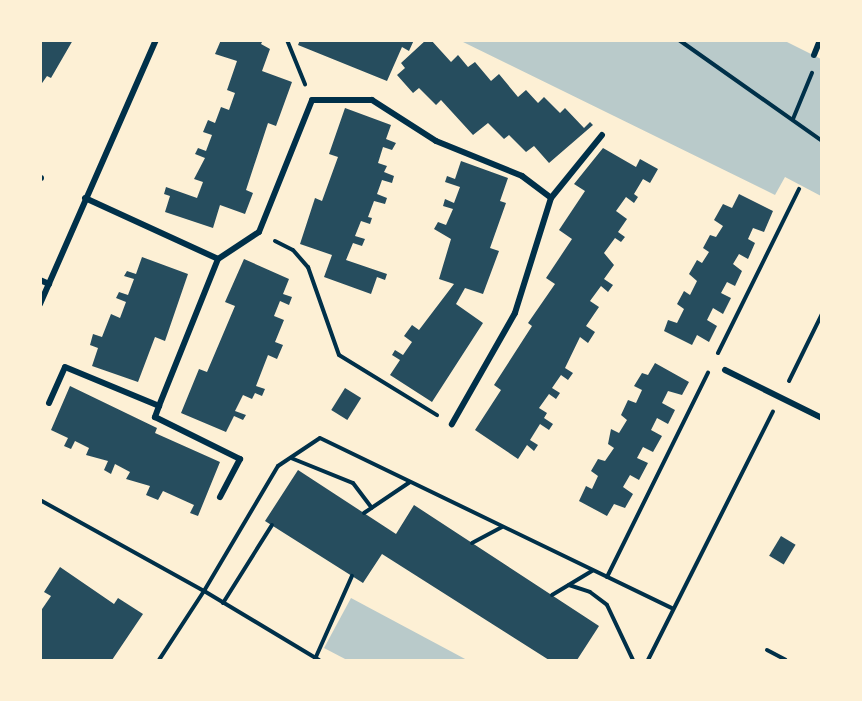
<!DOCTYPE html>
<style>
body{margin:0}
#map{position:relative;width:862px;height:701px;overflow:hidden;background:#fdf0d5;font-family:"Noto Serif",serif}
div>[style]{position:absolute}
.green>*{inset:0;background:#b9caca}
.building>*{inset:0;background:#264d5e;transform-origin:0 0}
.path>*{height:4px;margin:-2px;padding:0 2px;transform-origin:2px;border-radius:2px;background:#003049}
.minor>*{height:6px;margin:-3px;padding:0 3px;transform-origin:3px;border-radius:3px;background:#003049}
span{translate:-50% -50%;white-space:nowrap;text-align:center;line-height:1.15;-webkit-text-stroke:6px #fdf0d5;paint-order:stroke}
.frame{position:absolute;inset:0;border:42px solid #fdf0d5;pointer-events:none}
</style>
<div id="map">
<div class="green">
<i style="clip-path:polygon(461px 41px,785px 41px,821px 59px,821px 196px,785px 177px,775px 195px)"></i>
<i style="clip-path:polygon(351px 598px,467px 660px,347px 660px,324px 648px)"></i>
</div>
<div class="building">
<i style="clip-path:polygon(40px 40px,73px 40px,51px 78px,47px 76px,40px 86px)"></i>
<i style="clip-path:polygon(221px 40px,263px 40px,261px 44px,270px 49px,262px 71px,292px 82px,276px 126px,268px 123px,246px 190px,253px 193px,245px 214px,220px 205px,213px 228px,165px 212px,170px 196px,164px 194px,166px 187px,197px 198px,203px 182px,194px 179px,205px 158px,195px 154px,198px 148px,206px 151px,212px 135px,203px 132px,208px 120px,215px 123px,221px 107px,229px 110px,235px 93px,227px 90px,237px 61px,215px 54px)"></i>
<i style="clip-path:polygon(300px 40px,414px 40px,409px 51px,402px 47px,387px 81px,298px 45px)"></i>
<i style="clip-path:polygon(426px 40px,431px 40px,451px 62px,458px 55px,468px 67px,475px 62px,491px 81px,499px 74px,518px 97px,526px 90px,538px 103px,544px 97px,560px 113px,565px 108px,584px 128px,590px 122px,593px 125px,549px 163px,534px 146px,526px 152px,509px 135px,504px 139px,488px 123px,473px 135px,441px 100px,436px 105px,419px 88px,413px 93px,397px 75px,405px 68px,401px 63px)"></i>
<i style="clip-path:polygon(345px 108px,391px 125px,386px 139px,396px 143px,392px 150px,383px 147px,378px 163px,387px 166px,384px 172px,394px 176px,392px 183px,382px 180px,377px 194px,387px 198px,385px 204px,374px 201px,368px 217px,372px 218px,370px 224px,361px 221px,355px 236px,365px 239px,362px 246px,353px 243px,346px 260px,387px 274px,385px 280px,377px 277px,371px 294px,324px 277px,332px 255px,300px 244px,315px 198px,322px 201px,338px 157px,329px 154px)"></i>
<i style="clip-path:polygon(603px 148px,636px 167px,640px 159px,658px 169px,650px 183px,643px 179px,634px 194px,638px 197px,634px 203px,626px 197px,616px 211px,627px 219px,618px 232px,625px 237px,621px 242px,615px 238px,604px 253px,614px 265px,604px 279px,613px 285px,608px 292px,601px 286px,590px 301px,599px 307px,586px 326px,595px 332px,588px 343px,580px 337px,565px 368px,573px 373px,568px 380px,561px 375px,552px 388px,560px 393px,556px 399px,549px 394px,539px 408px,547px 413px,544px 418px,553px 424px,549px 430px,540px 424px,530px 440px,538px 445px,534px 451px,527px 445px,518px 459px,475px 430px,501px 390px,494px 385px,532px 326px,528px 323px,555px 284px,546px 278px,572px 239px,559px 230px,585px 191px,574px 184px)"></i>
<i style="clip-path:polygon(461px 161px,508px 178px,500px 201px,506px 203px,490px 248px,499px 251px,483px 294px,465px 288px,456px 304px,483px 323px,432px 402px,390px 375px,400px 360px,392px 355px,395px 350px,403px 355px,412px 342px,404px 336px,412px 325px,419px 330px,454px 284px,439px 279px,451px 239px,434px 229px,438px 222px,446px 225px,453px 209px,443px 206px,445px 199px,454px 203px,460px 187px,445px 182px,447px 176px,455px 179px)"></i>
<i style="clip-path:polygon(739px 194px,773px 211px,764px 232px,753px 228px,748px 239px,755px 243px,748px 259px,739px 254px,733px 264px,742px 271px,735px 286px,727px 282px,721px 293px,731px 298px,723px 314px,713px 308px,707px 320px,717px 326px,709px 342px,697px 335px,692px 345px,664px 331px,668px 320px,677px 323px,684px 309px,677px 304px,684px 291px,690px 295px,697px 281px,689px 274px,697px 260px,702px 263px,709px 252px,703px 248px,710px 235px,716px 237px,723px 226px,714px 220px,723px 204px,732px 208px)"></i>
<i style="clip-path:polygon(142px 257px,188px 274px,165px 341px,155px 337px,138px 382px,92px 366px,98px 348px,90px 345px,93px 334px,102px 337px,111px 314px,120px 318px,126px 302px,116px 298px,119px 292px,128px 295px,134px 279px,124px 276px,127px 271px,136px 274px)"></i>
<i style="clip-path:polygon(244px 259px,289px 279px,283px 294px,292px 297px,289px 305px,280px 301px,274px 316px,284px 320px,275px 342px,283px 345px,277px 359px,268px 355px,256px 386px,265px 389px,262px 396px,255px 393px,252px 399px,243px 395px,235px 411px,246px 415px,243px 420px,234px 416px,226px 432px,181px 413px,199px 369px,207px 372px,235px 306px,225px 302px)"></i>
<i style="clip-path:polygon(655px 363px,689px 382px,682px 395px,668px 391px,662px 403px,675px 410px,668px 424px,657px 418px,651px 430px,662px 436px,653px 452px,643px 447px,637px 458px,648px 463px,639px 480px,630px 475px,623px 487px,633px 494px,625px 508px,614px 504px,607px 516px,579px 501px,586px 486px,592px 489px,598px 476px,591px 471px,598px 459px,605px 461px,614px 448px,608px 444px,611px 429px,619px 433px,627px 420px,621px 415px,628px 400px,636px 403px,642px 390px,634px 386px,642px 373px,648px 375px)"></i>
<i style="clip-path:polygon(70px 386px,157px 428px,155px 433px,220px 462px,198px 516px,190px 513px,194px 505px,163px 491px,158px 500px,146px 495px,150px 486px,126px 479px,130px 472px,115px 464px,111px 474px,104px 470px,108px 461px,86px 455px,89px 448px,75px 441px,71px 449px,64px 446px,68px 438px,51px 430px)"></i>
<i style="left:345px;top:388px;width:19px;height:26px;rotate:32deg"></i>
<i style="clip-path:polygon(298px 470px,396px 534px,414px 505px,599px 626px,577px 660px,549px 660px,382px 554px,363px 583px,265px 521px)"></i>
<i style="left:781px;top:536px;width:17px;height:23px;rotate:31deg"></i>
<i style="clip-path:polygon(60px 567px,114px 604px,118px 598px,143px 614px,112px 660px,40px 660px,40px 612px,51px 596px,44px 592px)"></i>
</div>
<div class="path">
<i style="left:287px;top:40px;width:48px;rotate:67.8deg"></i>
<i style="left:679px;top:40px;width:175px;rotate:35.2deg"></i>
<i style="left:793px;top:119px;width:50px;rotate:-67.6deg"></i>
<i style="left:275px;top:241px;width:20px;rotate:27deg"></i>
<i style="left:293px;top:250px;width:23px;rotate:49deg"></i>
<i style="left:308px;top:267px;width:93px;rotate:70.6deg"></i>
<i style="left:339px;top:355px;width:115px;rotate:31.5deg"></i>
<i style="left:718px;top:353px;width:183px;rotate:-63.7deg"></i>
<i style="left:789px;top:381px;width:75px;rotate:-63.8deg"></i>
<i style="left:291px;top:458px;width:67px;rotate:22deg"></i>
<i style="left:353px;top:483px;width:31px;rotate:53deg"></i>
<i style="left:40px;top:500px;width:188px;rotate:29deg"></i>
<i style="left:204px;top:591px;width:82px;rotate:123.1deg"></i>
<i style="left:364px;top:513px;width:55px;rotate:-34deg"></i>
<i style="left:472px;top:543px;width:34px;rotate:-28deg"></i>
<i style="left:607px;top:577px;width:228px;rotate:-63.7deg"></i>
<i style="left:569px;top:585px;width:22px;rotate:18deg"></i>
<i style="left:590px;top:592px;width:21px;rotate:37deg"></i>
<i style="left:607px;top:605px;width:61px;rotate:64.7deg"></i>
<i style="left:552px;top:595px;width:47px;rotate:-31deg"></i>
<i style="left:223px;top:603px;width:92px;rotate:-57.9deg"></i>
<i style="left:767px;top:650px;width:21px;rotate:28deg"></i>
<i style="left:315px;top:659px;width:91px;rotate:-66deg"></i>
<i style="left:319px;top:660px;width:134px;rotate:-149deg"></i>
<i style="left:204px;top:591px;width:145px;rotate:-59.4deg"></i>
<i style="left:278px;top:466px;width:50px;rotate:-33.7deg"></i>
<i style="left:320px;top:438px;width:392px;rotate:25.8deg"></i>
<i style="left:648px;top:660px;width:278px;rotate:-63.3deg"></i>
</div>
<div class="minor">
<i style="left:814px;top:55px;width:16px;rotate:-68deg"></i>
<i style="left:40px;top:178px;width:1px"></i>
<i style="left:85px;top:198px;width:146px;rotate:24.6deg"></i>
<i style="left:218px;top:259px;width:158px;rotate:111.9deg"></i>
<i style="left:551px;top:198px;width:81px;rotate:-51deg"></i>
<i style="left:218px;top:259px;width:49px;rotate:-33.4deg"></i>
<i style="left:259px;top:232px;width:142px;rotate:-68.1deg"></i>
<i style="left:312px;top:100px;width:60px"></i>
<i style="left:372px;top:100px;width:76px;rotate:32.6deg"></i>
<i style="left:436px;top:141px;width:93px;rotate:22.1deg"></i>
<i style="left:522px;top:176px;width:36px;rotate:37deg"></i>
<i style="left:551px;top:198px;width:121px;rotate:107.4deg"></i>
<i style="left:515px;top:313px;width:128px;rotate:119.6deg"></i>
<i style="left:40px;top:280px;width:10px;rotate:24deg"></i>
<i style="left:40px;top:304px;width:288px;rotate:-66.3deg"></i>
<i style="left:725px;top:370px;width:108px;rotate:26.3deg"></i>
<i style="left:49px;top:403px;width:39px;rotate:-66deg"></i>
<i style="left:65px;top:367px;width:102px;rotate:22.5deg"></i>
<i style="left:159px;top:406px;width:12px;rotate:110deg"></i>
<i style="left:155px;top:417px;width:95px;rotate:26.3deg"></i>
<i style="left:240px;top:459px;width:43px;rotate:117.8deg"></i>
</div>
<div class="frame"></div>
</div>
